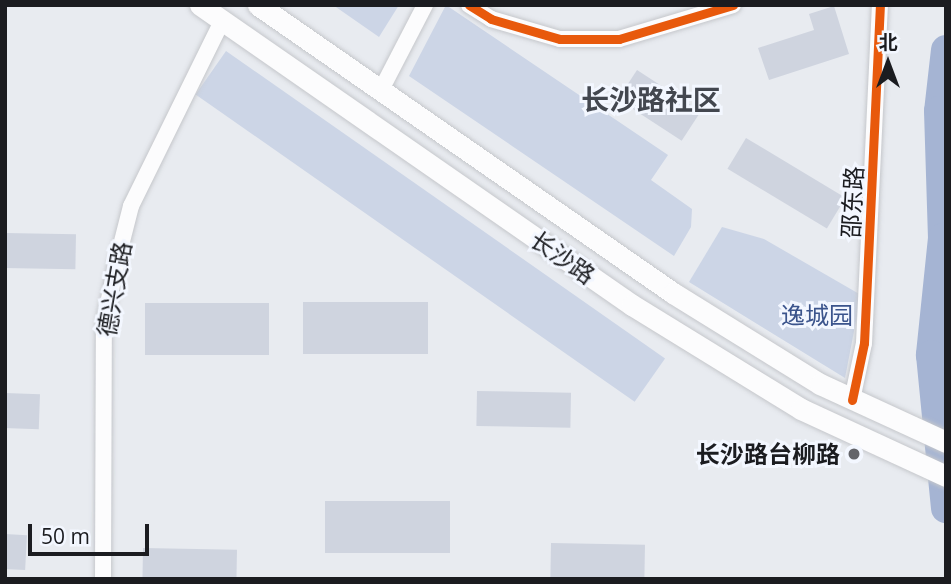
<!DOCTYPE html>
<meta charset="utf-8">
<style>
body{margin:0}
#map{position:relative;width:951px;height:584px;overflow:hidden;background:#e8ebf0;font-family:"Open Sans","Noto Sans SC",sans-serif}
div>[style]{position:absolute}
.green>*{inset:0;background:#ccd5e6;transform-origin:0 0}
.river>*{height:30px;margin:-15px;padding:0 15px;transform-origin:15px;border-radius:15px;background:#a5b4d3}
.building>*{inset:0;background:#cfd4df;transform-origin:0 0}
.roads{filter:drop-shadow(0 0 2px #c5c7cb) drop-shadow(0 0 2px #c5c7cb)}
.minor>*{height:16px;margin:-8px;padding:0 8px;transform-origin:8px;border-radius:8px;background:#fcfcfd}
.major>*{height:21px;margin:-10.5px;padding:0 10.5px;transform-origin:10.5px;border-radius:10.5px;background:#fcfcfd}
.cycleway>*{height:9px;margin:-4.5px;padding:0 4.5px;transform-origin:4.5px;border-radius:4.5px;background:#e8590c}
.dots>*{width:19px;height:19px;translate:-50% -50%;box-sizing:border-box;border:4px solid #f3f7ff;border-radius:50%}
span{translate:-50% -50%;white-space:nowrap;text-align:center;line-height:1.15;-webkit-text-stroke:6px #f3f7ff;paint-order:stroke}
.street-label{font-size:24px;color:#1b1c20}
.park-label{font-size:24px;color:#3b548c}
.poi-label{font-size:24px;color:#1b1c20;font-weight:700}
.right{translate:-100% -50%;text-align:right}
.quarter-label{font-size:28px;color:#43474f;font-weight:700}
.frame{position:absolute;inset:0;border:7px solid #1b1c20;pointer-events:none}
.north{position:absolute;left:853px;top:28px;width:70px;height:70px;-webkit-text-stroke:5px #f3f7ff;paint-order:stroke;rotate:0deg;font-size:19px;font-weight:700;line-height:28px;text-align:center;color:#1b1c20}
.north::after{content:'';display:block;margin:auto;width:24px;height:32px;background:#1b1c20;clip-path:polygon(50% 0,100% 100%,50% 72%,0 100%)}
.scale{position:absolute;left:28px;top:524px;width:121px;height:32px;box-sizing:border-box;border:4px solid #1b1c20;border-top:0;padding-left:9px;font-size:21px;line-height:24px;white-space:nowrap;color:#1b1c20;-webkit-text-stroke:5px #f3f7ff;paint-order:stroke}
</style>
<div id="map">
<div class="green">
<i style="clip-path:polygon(333px 5px,399px 5px,379px 37px)"></i>
<i style="clip-path:polygon(446px 5px,668px 155px,651px 180px,692px 209px,691px 227px,674px 256px,409px 76px)"></i>
<i style="left:226px;top:51px;width:536px;height:53px;rotate:35deg"></i>
<i style="clip-path:polygon(722px 227px,764px 239px,861px 295px,845px 378px,689px 282px)"></i>
</div>
<div class="river">
<i style="left:946px;top:50px;width:61px;rotate:96.5deg"></i>
<i style="left:939px;top:111px;width:127px;rotate:88.2deg"></i>
<i style="left:943px;top:238px;width:118px;rotate:95.9deg"></i>
<i style="left:931px;top:355px;width:154px;rotate:84.4deg"></i>
</div>
<div class="building">
<i style="clip-path:polygon(834px 6px,849px 54px,769px 80px,758px 48px,814px 30px,809px 14px)"></i>
<i style="left:637px;top:70px;width:76px;height:35px;rotate:33deg"></i>
<i style="left:746px;top:138px;width:116px;height:36px;rotate:31deg"></i>
<i style="left:5px;top:233px;width:71px;height:35px;rotate:1deg"></i>
<i style="left:303px;top:302px;width:125px;height:52px"></i>
<i style="left:145px;top:303px;width:124px;height:52px"></i>
<i style="left:477px;top:391px;width:94px;height:35px;rotate:1deg"></i>
<i style="left:5px;top:393px;width:35px;height:35px;rotate:2deg"></i>
<i style="left:325px;top:501px;width:125px;height:52px"></i>
<i style="left:5px;top:534px;width:22px;height:35px;rotate:3deg"></i>
<i style="left:551px;top:543px;width:94px;height:35px;rotate:1deg"></i>
<i style="left:143px;top:548px;width:94px;height:31px;rotate:1deg"></i>
</div>
<div class="roads">
<div class="minor">
<i style="left:469px;top:5px;width:26px;rotate:32deg"></i>
<i style="left:491px;top:19px;width:72px;rotate:16.2deg"></i>
<i style="left:560px;top:39px;width:59px"></i>
<i style="left:619px;top:39px;width:119px;rotate:-16.6deg"></i>
<i style="left:381px;top:90px;width:96px;rotate:-62.6deg"></i>
<i style="left:852px;top:400px;width:58px;rotate:-78.1deg"></i>
<i style="left:864px;top:343px;width:338px;rotate:-87.3deg"></i>
<i style="left:103px;top:579px;width:256px;rotate:-89.8deg"></i>
<i style="left:104px;top:323px;width:63px;rotate:-78.2deg"></i>
<i style="left:117px;top:261px;width:57px;rotate:-75.7deg"></i>
<i style="left:131px;top:206px;width:206px;rotate:-63.8deg"></i>
</div>
<div class="major">
<i style="left:200px;top:5px;width:526px;rotate:34.78deg"></i>
<i style="left:632px;top:305px;width:198px;rotate:31.6deg"></i>
<i style="left:801px;top:409px;width:160px;rotate:24.8deg"></i>
<i style="left:258px;top:5px;width:505px;rotate:34.76deg"></i>
<i style="left:673px;top:293px;width:173px;rotate:31.8deg"></i>
<i style="left:820px;top:384px;width:139px;rotate:24.7deg"></i>
</div>
</div>
<div class="cycleway">
<i style="left:469px;top:5px;width:26px;rotate:32deg"></i>
<i style="left:491px;top:19px;width:72px;rotate:16.2deg"></i>
<i style="left:560px;top:39px;width:59px"></i>
<i style="left:619px;top:39px;width:119px;rotate:-16.6deg"></i>
<i style="left:852px;top:400px;width:58px;rotate:-78.1deg"></i>
<i style="left:864px;top:343px;width:338px;rotate:-87.3deg"></i>
</div>
<div class="dots">
<i style="left:854px;top:454px;background:#636469"></i>
</div>
<div class="street-label">
<span style="left:852px;top:202px;rotate:-87deg">邵东路</span>
<span style="left:563px;top:257px;rotate:35deg">长沙路</span>
<span style="left:114px;top:289px;rotate:-80deg">德兴支路</span>
</div>
<div class="park-label">
<span style="left:817px;top:315px">逸城园</span>
</div>
<div class="poi-label">
<span class="right" style="left:840px;top:454px">长沙路台柳路</span>
</div>
<div class="quarter-label">
<span style="left:651px;top:99px">长沙路社区</span>
</div>
<div class="frame"></div>
<div class="north">北</div>
<div class="scale">50 m</div>
</div>
